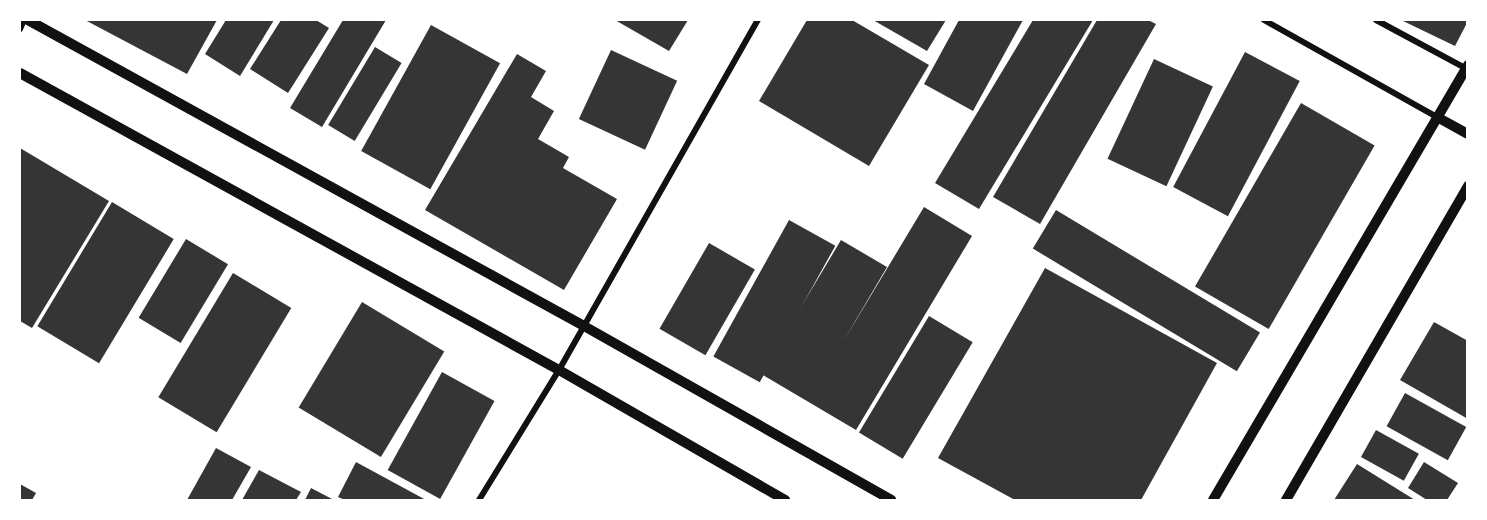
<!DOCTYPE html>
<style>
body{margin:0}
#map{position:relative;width:1487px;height:520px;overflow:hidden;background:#fff;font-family:"Work Sans",sans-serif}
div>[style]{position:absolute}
.building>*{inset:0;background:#353535;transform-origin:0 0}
.minor>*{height:6px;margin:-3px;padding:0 3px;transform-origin:3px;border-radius:3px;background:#111}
.tertiary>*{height:10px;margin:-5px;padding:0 5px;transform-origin:5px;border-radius:5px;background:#111}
span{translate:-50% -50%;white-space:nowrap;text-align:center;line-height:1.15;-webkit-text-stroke:4.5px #fff;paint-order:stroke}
.frame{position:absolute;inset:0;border:21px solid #fff;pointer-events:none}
</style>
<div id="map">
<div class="building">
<i style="clip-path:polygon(85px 20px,217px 20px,187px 74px)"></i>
<i style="clip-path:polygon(226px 20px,274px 20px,240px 76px,205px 54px)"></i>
<i style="clip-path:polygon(281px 20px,316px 20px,329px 28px,288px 93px,250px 69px)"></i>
<i style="clip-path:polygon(343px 20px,386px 20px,322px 127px,290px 108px)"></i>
<i style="clip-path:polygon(615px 20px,688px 20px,669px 51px)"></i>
<i style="clip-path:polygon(807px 20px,852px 20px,929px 65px,869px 166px,759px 101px)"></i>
<i style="clip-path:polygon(873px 20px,946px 20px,927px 51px)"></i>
<i style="clip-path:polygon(959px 20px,1023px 20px,973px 111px,924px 84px)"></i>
<i style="clip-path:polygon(1033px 20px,1093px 20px,979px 209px,935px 183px)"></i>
<i style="clip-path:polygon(1097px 20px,1148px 20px,1156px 24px,1040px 224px,993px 197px)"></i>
<i style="clip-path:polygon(1401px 20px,1468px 20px,1468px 21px,1455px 46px)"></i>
<i style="left:431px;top:25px;width:79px;height:144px;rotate:29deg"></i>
<i style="left:375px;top:47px;width:31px;height:91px;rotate:31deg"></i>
<i style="left:611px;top:50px;width:73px;height:76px;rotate:25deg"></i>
<i style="left:1245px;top:52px;width:62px;height:153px;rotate:28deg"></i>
<i style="clip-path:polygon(517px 54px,546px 71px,531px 97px,554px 111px,538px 139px,569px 157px,563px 168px,617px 199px,564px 290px,425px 210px)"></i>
<i style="left:1154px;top:59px;width:65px;height:110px;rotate:25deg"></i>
<i style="left:1301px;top:103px;width:85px;height:212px;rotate:30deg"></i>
<i style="clip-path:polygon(20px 148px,109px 201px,32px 328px,20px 321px)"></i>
<i style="left:112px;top:202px;width:72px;height:145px;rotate:31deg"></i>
<i style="clip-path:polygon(924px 207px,972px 236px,856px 430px,761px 374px,841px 240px,887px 267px,843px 342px)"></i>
<i style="left:1056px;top:210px;width:238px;height:45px;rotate:31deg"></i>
<i style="left:789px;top:220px;width:53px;height:156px;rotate:29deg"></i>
<i style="left:186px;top:239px;width:49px;height:92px;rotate:31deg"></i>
<i style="left:709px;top:243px;width:53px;height:99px;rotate:30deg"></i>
<i style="clip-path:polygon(1045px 268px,1217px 363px,1141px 500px,1015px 500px,938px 458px)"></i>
<i style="left:233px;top:273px;width:68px;height:145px;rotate:31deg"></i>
<i style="left:362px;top:302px;width:96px;height:123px;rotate:31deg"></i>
<i style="left:929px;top:316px;width:51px;height:136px;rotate:31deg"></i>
<i style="clip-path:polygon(1434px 322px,1468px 341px,1468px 419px,1400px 380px)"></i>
<i style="left:442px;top:372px;width:60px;height:112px;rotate:29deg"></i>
<i style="left:1405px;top:393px;width:70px;height:38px;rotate:29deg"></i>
<i style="left:1376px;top:430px;width:49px;height:31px;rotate:29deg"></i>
<i style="clip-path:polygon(216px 448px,251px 467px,232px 500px,187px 500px)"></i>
<i style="clip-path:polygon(356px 462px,426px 500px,345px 500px,338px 497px)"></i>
<i style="clip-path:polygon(1424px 462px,1458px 483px,1447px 500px,1427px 500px,1408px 488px)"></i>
<i style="clip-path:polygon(1357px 464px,1415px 500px,1334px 500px)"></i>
<i style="clip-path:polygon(259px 470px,301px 492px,296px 500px,242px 500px)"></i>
<i style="clip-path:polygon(20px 484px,36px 493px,32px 500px,20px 500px)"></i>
<i style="clip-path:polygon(311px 488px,334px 500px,305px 500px)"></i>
</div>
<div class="minor">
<i style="left:1264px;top:20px;width:198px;rotate:29.3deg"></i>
<i style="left:1376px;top:20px;width:101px;rotate:28.3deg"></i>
<i style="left:20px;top:29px;width:10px;rotate:-66deg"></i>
<i style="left:479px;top:500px;width:153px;rotate:-58.4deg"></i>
<i style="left:559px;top:370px;width:403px;rotate:-60.4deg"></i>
</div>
<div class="tertiary">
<i style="left:28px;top:20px;width:635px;rotate:28.83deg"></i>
<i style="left:584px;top:326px;width:353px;rotate:29.5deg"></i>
<i style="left:20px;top:73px;width:615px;rotate:28.86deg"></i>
<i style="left:559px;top:370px;width:261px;rotate:29.9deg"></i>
<i style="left:1437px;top:117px;width:35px;rotate:29deg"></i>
<i style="left:1213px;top:500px;width:504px;rotate:-59.62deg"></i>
<i style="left:1286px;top:500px;width:363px;rotate:-59.9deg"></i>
</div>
<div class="frame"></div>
</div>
